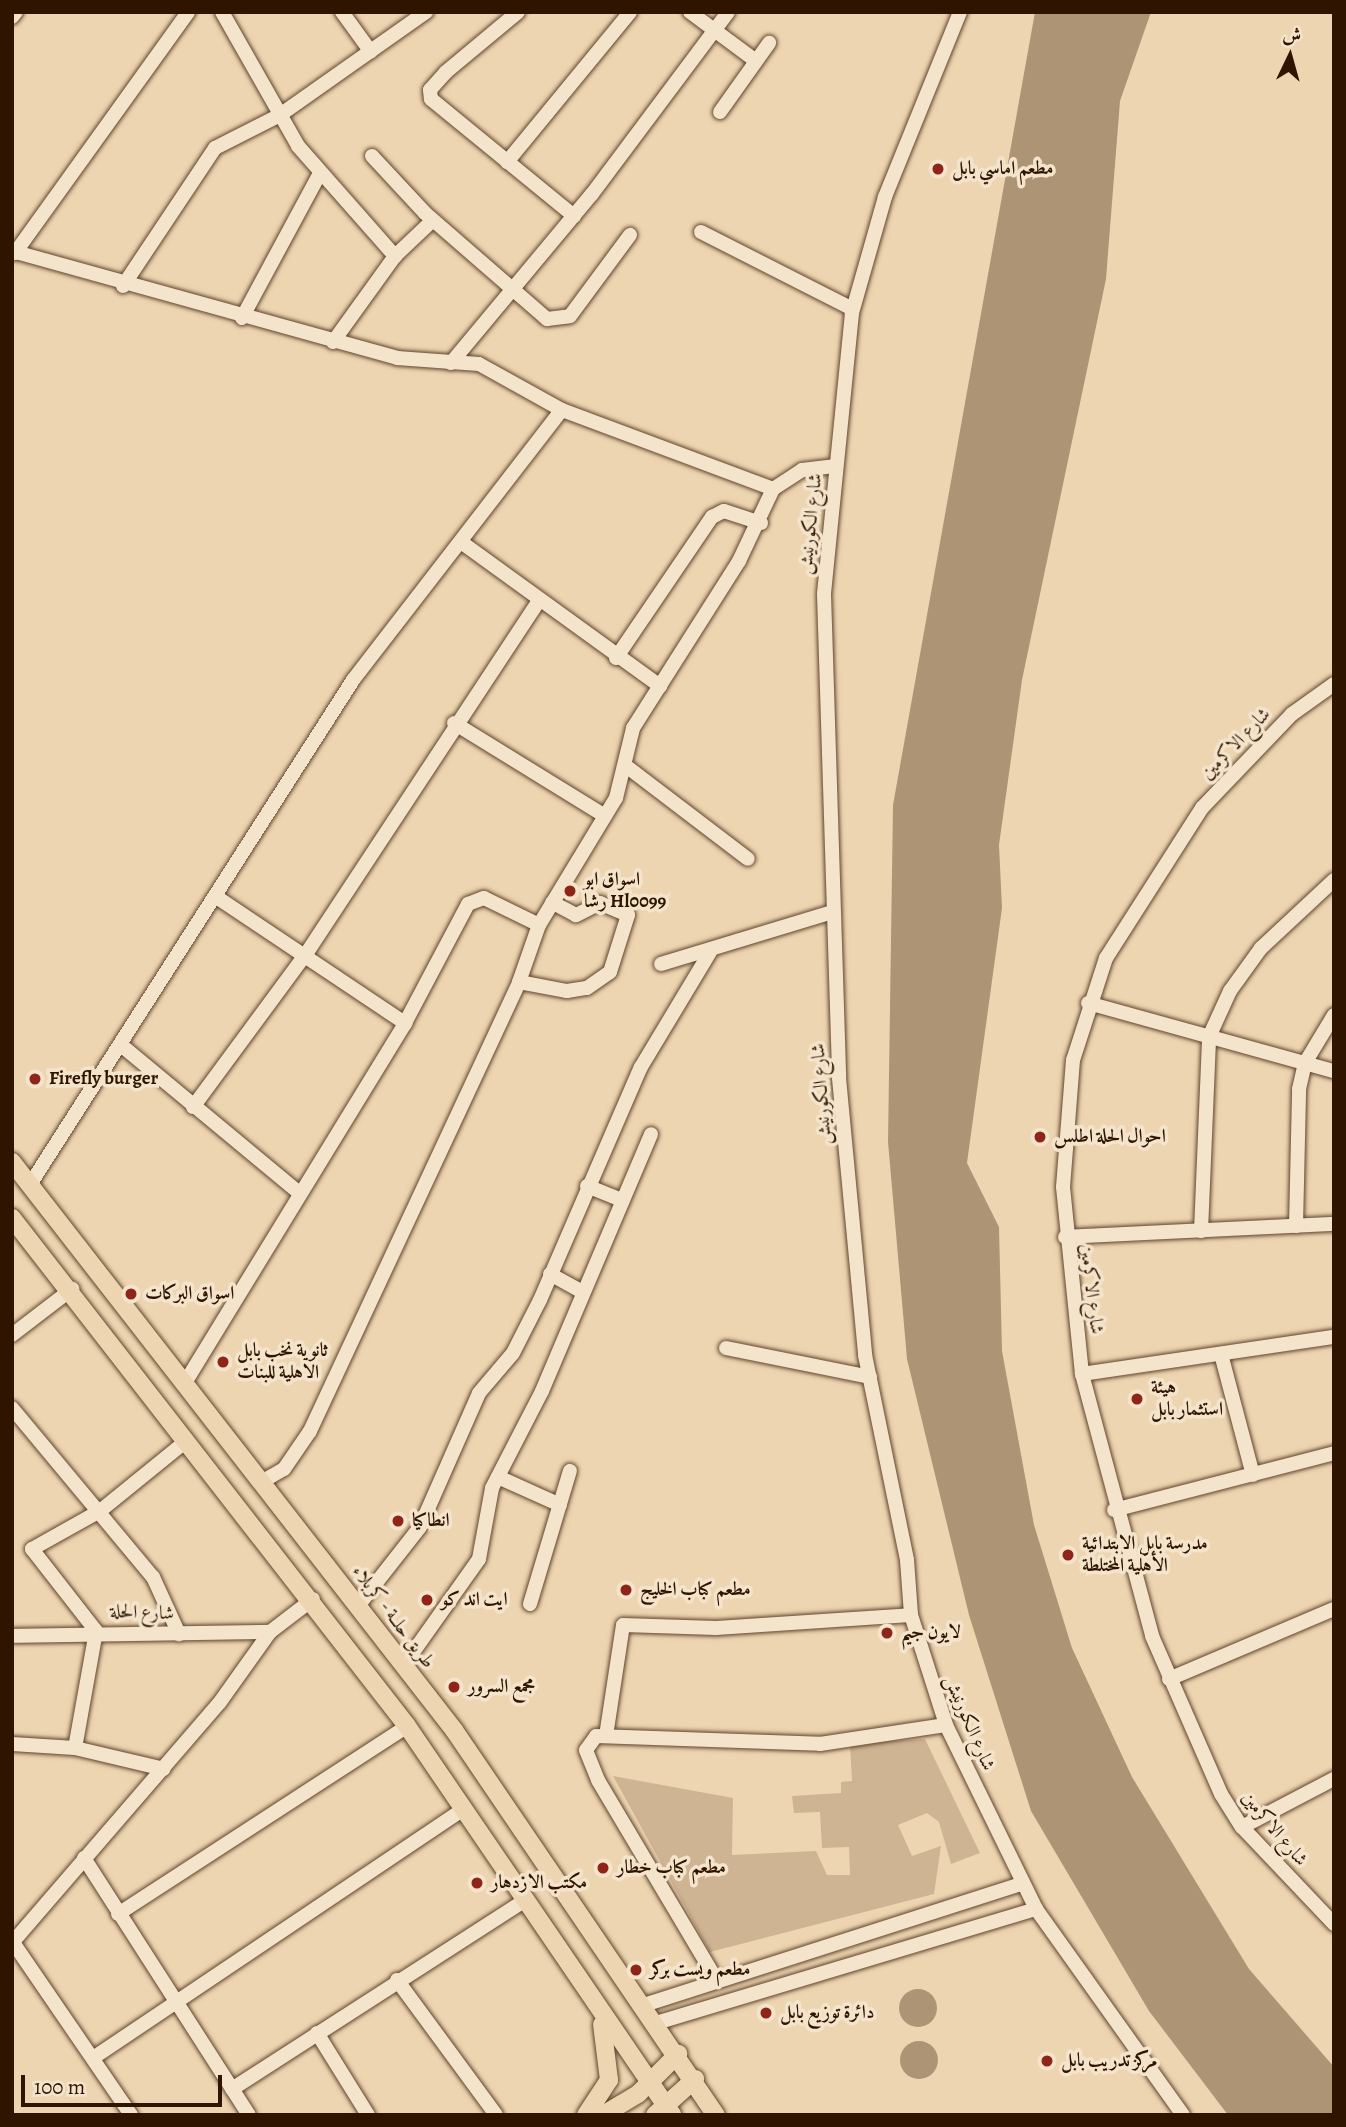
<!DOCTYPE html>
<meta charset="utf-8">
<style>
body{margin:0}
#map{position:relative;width:1346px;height:2127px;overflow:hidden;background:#eed5b1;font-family:Alegreya,Amiri,serif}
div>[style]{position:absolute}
.green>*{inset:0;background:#ceb493}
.water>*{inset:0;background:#ad9475}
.round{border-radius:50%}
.roads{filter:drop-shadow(0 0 2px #5f452c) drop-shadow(0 0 2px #5f452c)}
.minor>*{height:14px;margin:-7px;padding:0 7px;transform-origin:7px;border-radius:7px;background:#f4e4cc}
.major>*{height:18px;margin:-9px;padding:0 9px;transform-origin:9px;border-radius:9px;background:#eed5b1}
.dots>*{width:19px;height:19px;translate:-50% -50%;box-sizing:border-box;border:4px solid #f4e4cc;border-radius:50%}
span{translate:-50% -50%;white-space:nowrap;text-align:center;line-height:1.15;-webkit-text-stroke:7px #f4e4cc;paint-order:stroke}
.poi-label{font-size:19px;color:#2f1500;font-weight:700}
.left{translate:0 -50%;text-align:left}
.street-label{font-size:19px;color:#2f1500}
.frame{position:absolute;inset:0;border:14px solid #2f1500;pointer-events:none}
.north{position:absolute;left:1255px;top:21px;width:70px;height:70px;-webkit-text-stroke:5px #f4e4cc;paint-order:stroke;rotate:5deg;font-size:19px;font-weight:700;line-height:28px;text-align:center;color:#2f1500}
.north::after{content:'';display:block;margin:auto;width:24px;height:32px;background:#2f1500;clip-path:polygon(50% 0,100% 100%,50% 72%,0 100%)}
.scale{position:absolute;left:21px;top:2075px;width:201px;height:32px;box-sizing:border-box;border:4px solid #2f1500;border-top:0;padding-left:9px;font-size:21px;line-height:24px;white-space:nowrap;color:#2f1500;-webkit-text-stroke:5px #f4e4cc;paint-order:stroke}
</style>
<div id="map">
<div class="green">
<i style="clip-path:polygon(925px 1739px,980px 1853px,951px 1864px,939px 1822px,927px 1813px,898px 1825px,912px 1856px,941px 1846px,934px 1894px,710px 1952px,613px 1776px,733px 1798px,732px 1855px,816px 1851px,827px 1875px,850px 1875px,849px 1847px,822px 1848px,820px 1812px,794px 1813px,792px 1796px,841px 1793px,841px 1782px,852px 1781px,850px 1744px)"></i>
</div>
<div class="water">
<i style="clip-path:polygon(1035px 12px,1151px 12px,1120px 101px,1106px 279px,1022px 680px,999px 845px,1002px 908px,967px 1163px,999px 1227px,1002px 1351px,1034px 1525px,1072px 1648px,1132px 1777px,1249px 1969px,1334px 2067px,1334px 2115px,1228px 2115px,1149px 2011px,1031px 1811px,969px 1615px,907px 1359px,888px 1142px,893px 805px)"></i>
<i class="round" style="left:899px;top:1989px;width:38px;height:38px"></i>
<i class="round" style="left:900px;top:2041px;width:38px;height:38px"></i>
</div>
<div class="roads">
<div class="minor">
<i style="left:222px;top:12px;width:154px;rotate:60.4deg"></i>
<i style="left:298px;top:146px;width:147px;rotate:48.6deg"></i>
<i style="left:342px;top:12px;width:49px;rotate:54.1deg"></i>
<i style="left:518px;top:12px;width:94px;rotate:140.2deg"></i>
<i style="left:446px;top:72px;width:24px;rotate:132deg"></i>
<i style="left:430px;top:90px;width:9px;rotate:84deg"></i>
<i style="left:431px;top:99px;width:185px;rotate:39.3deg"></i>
<i style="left:690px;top:12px;width:82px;rotate:36.6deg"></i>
<i style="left:960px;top:12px;width:200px;rotate:112.1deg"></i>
<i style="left:885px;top:197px;width:121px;rotate:105.9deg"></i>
<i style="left:852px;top:313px;width:282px;rotate:95.7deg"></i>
<i style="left:824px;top:594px;width:484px;rotate:88.2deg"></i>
<i style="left:839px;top:1078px;width:278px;rotate:84.6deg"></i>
<i style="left:865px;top:1355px;width:209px;rotate:78.4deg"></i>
<i style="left:907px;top:1560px;width:55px;rotate:85.8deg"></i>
<i style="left:911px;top:1615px;width:115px;rotate:72.3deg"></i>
<i style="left:946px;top:1725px;width:205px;rotate:63.9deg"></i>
<i style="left:1036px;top:1909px;width:253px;rotate:54.5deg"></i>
<i style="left:12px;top:17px;width:6px;rotate:-51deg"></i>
<i style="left:720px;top:112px;width:85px;rotate:-54.6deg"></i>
<i style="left:372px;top:156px;width:78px;rotate:47.1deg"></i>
<i style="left:425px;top:213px;width:162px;rotate:41deg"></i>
<i style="left:547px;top:319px;width:23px;rotate:-7deg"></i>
<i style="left:570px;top:316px;width:101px;rotate:-53.5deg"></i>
<i style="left:507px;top:162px;width:194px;rotate:-50.6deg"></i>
<i style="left:701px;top:232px;width:170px;rotate:26.9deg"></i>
<i style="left:12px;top:251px;width:400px;rotate:15.5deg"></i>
<i style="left:397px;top:358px;width:82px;rotate:4.2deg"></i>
<i style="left:479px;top:364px;width:95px;rotate:29deg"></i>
<i style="left:562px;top:410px;width:225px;rotate:20.5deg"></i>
<i style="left:773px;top:489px;width:35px;rotate:-33deg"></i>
<i style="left:802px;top:470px;width:34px;rotate:-7deg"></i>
<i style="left:15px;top:253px;width:297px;rotate:-54.3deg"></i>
<i style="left:123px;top:286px;width:166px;rotate:-56.3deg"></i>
<i style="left:215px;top:148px;width:73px;rotate:-26.9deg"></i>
<i style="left:280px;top:115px;width:179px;rotate:-35.2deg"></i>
<i style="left:242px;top:318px;width:162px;rotate:-61.7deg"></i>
<i style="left:333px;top:342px;width:106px;rotate:-54.2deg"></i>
<i style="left:395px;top:256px;width:52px;rotate:-43.5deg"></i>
<i style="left:451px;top:363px;width:220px;rotate:-50.2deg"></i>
<i style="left:592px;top:194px;width:227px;rotate:-53.2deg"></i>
<i style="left:461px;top:542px;width:246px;rotate:35.9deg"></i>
<i style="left:616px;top:658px;width:171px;rotate:-55.8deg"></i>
<i style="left:712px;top:517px;width:13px;rotate:-27deg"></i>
<i style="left:724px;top:511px;width:39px;rotate:18deg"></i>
<i style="left:1334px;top:684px;width:52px;rotate:144.5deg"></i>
<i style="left:1292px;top:714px;width:130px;rotate:133.8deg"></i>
<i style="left:1202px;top:808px;width:178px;rotate:122.6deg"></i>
<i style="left:1106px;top:958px;width:107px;rotate:107.9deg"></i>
<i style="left:1073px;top:1060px;width:127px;rotate:94.5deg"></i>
<i style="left:1063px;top:1187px;width:188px;rotate:84.2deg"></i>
<i style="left:1082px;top:1374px;width:271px;rotate:75deg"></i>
<i style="left:1152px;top:1636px;width:172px;rotate:66.4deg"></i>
<i style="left:1221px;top:1794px;width:39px;rotate:58deg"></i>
<i style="left:1242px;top:1827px;width:134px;rotate:46.5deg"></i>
<i style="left:454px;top:723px;width:177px;rotate:31.6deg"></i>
<i style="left:626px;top:766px;width:153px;rotate:37.3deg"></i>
<i style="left:215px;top:896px;width:229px;rotate:33.8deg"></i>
<i style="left:661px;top:964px;width:179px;rotate:-16.9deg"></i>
<i style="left:519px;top:982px;width:49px;rotate:10.6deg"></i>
<i style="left:567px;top:991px;width:20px;rotate:-9deg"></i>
<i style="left:587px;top:988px;width:28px;rotate:-35deg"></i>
<i style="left:610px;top:972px;width:60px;rotate:-72.5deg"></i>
<i style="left:628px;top:915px;width:30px;rotate:-157deg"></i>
<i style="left:600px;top:903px;width:27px;rotate:153deg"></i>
<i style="left:576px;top:915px;width:27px;rotate:-152deg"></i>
<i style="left:1088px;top:1003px;width:255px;rotate:15.5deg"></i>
<i style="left:121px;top:1045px;width:230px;rotate:39.7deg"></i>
<i style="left:193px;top:1107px;width:190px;rotate:-53.6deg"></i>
<i style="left:306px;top:954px;width:424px;rotate:-56.6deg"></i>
<i style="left:31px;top:1183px;width:597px;rotate:-57.37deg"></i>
<i style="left:353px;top:680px;width:341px;rotate:-52.3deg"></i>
<i style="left:587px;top:1186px;width:38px;rotate:22deg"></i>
<i style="left:1296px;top:1226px;width:137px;rotate:-88.7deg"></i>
<i style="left:1299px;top:1089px;width:27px;rotate:-77deg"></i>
<i style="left:1305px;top:1063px;width:56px;rotate:-58.9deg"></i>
<i style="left:1201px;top:1231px;width:194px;rotate:-87.6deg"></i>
<i style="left:1209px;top:1037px;width:51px;rotate:-65.5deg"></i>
<i style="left:1230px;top:991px;width:53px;rotate:-54.2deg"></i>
<i style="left:1261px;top:948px;width:100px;rotate:-43deg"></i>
<i style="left:1065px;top:1237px;width:269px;rotate:-2.8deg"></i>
<i style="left:550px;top:1274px;width:37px;rotate:29deg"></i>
<i style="left:12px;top:1335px;width:76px;rotate:-37.5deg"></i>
<i style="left:726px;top:1348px;width:147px;rotate:11.4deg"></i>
<i style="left:1221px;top:1354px;width:125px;rotate:75.2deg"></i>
<i style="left:1082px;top:1374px;width:255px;rotate:-8.4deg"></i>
<i style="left:186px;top:1381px;width:420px;rotate:-58.5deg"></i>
<i style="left:405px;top:1023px;width:135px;rotate:-62.1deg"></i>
<i style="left:468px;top:904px;width:17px;rotate:-21deg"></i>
<i style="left:484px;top:898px;width:61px;rotate:26.1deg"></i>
<i style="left:12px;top:1408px;width:220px;rotate:50.2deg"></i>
<i style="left:153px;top:1577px;width:63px;rotate:65.5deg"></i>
<i style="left:498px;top:1477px;width:68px;rotate:24.3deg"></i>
<i style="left:263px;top:1481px;width:24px;rotate:-30deg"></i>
<i style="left:284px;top:1469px;width:46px;rotate:-55.6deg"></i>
<i style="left:310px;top:1431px;width:495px;rotate:-65deg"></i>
<i style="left:519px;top:982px;width:60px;rotate:-70.7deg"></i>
<i style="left:539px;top:925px;width:149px;rotate:-58.8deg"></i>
<i style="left:616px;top:798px;width:72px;rotate:-76.3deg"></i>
<i style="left:633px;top:728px;width:198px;rotate:-57.6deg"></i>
<i style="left:739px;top:561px;width:80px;rotate:-64.7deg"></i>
<i style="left:1114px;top:1510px;width:227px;rotate:-14.5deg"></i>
<i style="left:530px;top:1604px;width:139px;rotate:-73.3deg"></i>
<i style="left:358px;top:1606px;width:100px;rotate:-51.9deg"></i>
<i style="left:420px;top:1527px;width:146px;rotate:-66.2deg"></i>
<i style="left:479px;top:1393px;width:52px;rotate:-49.6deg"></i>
<i style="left:513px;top:1353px;width:59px;rotate:-63deg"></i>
<i style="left:540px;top:1300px;width:254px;rotate:-66.6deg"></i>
<i style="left:641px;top:1067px;width:134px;rotate:-59deg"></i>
<i style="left:12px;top:1636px;width:258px;rotate:-0.9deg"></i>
<i style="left:404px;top:1665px;width:130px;rotate:-54.7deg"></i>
<i style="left:479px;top:1559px;width:72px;rotate:-79.6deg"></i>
<i style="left:492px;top:1488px;width:109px;rotate:-62.7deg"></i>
<i style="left:542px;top:1391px;width:279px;rotate:-67deg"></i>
<i style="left:1169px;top:1679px;width:179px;rotate:-23deg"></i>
<i style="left:606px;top:1736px;width:112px;rotate:-81.3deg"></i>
<i style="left:623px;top:1625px;width:93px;rotate:1.8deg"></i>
<i style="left:716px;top:1628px;width:195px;rotate:-3.8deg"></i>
<i style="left:12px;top:1744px;width:63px;rotate:3.6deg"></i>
<i style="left:75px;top:1748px;width:91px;rotate:13.3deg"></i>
<i style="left:75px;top:1748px;width:119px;rotate:-79.8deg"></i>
<i style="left:96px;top:1631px;width:104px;rotate:-128deg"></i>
<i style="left:32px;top:1549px;width:78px;rotate:-29.2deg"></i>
<i style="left:100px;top:1511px;width:109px;rotate:-39.1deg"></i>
<i style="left:1242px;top:1827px;width:104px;rotate:-27.6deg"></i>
<i style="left:84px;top:1858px;width:305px;rotate:57.3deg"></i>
<i style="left:118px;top:1914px;width:345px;rotate:-33deg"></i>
<i style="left:12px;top:1941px;width:211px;rotate:55.6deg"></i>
<i style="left:12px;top:1943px;width:318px;rotate:-49.2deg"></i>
<i style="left:220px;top:1702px;width:86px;rotate:-54.5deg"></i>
<i style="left:270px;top:1632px;width:54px;rotate:-37.5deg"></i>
<i style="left:716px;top:1979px;width:231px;rotate:-120.7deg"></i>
<i style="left:598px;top:1780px;width:32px;rotate:-112deg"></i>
<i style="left:586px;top:1750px;width:17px;rotate:-54deg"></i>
<i style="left:596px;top:1736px;width:224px;rotate:2deg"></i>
<i style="left:820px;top:1744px;width:127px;rotate:-8.6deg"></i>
<i style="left:397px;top:1980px;width:167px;rotate:53.7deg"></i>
<i style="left:644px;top:2005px;width:398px;rotate:-17.8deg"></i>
<i style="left:656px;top:2023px;width:397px;rotate:-16.7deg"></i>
<i style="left:317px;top:2033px;width:97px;rotate:58.1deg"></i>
<i style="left:93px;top:2058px;width:447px;rotate:-33.9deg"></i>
<i style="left:232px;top:2089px;width:347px;rotate:-32.8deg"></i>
</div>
<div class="major">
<i style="left:12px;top:1162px;width:720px;rotate:52.11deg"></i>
<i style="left:454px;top:1730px;width:466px;rotate:55.8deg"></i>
<i style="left:12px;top:1218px;width:643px;rotate:52.13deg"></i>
<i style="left:407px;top:1726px;width:471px;rotate:55.7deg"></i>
<i style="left:586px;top:2115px;width:42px;rotate:-56.7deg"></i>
<i style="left:609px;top:2080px;width:56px;rotate:-97.1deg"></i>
<i style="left:603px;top:2115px;width:41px;rotate:-31deg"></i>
<i style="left:638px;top:2094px;width:57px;rotate:-45deg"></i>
<i style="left:655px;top:2115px;width:54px;rotate:-42deg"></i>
</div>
</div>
<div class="dots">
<i style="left:938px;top:169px;background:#8f2418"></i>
<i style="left:570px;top:891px;background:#8f2418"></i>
<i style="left:35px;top:1079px;background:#8f2418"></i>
<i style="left:1040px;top:1137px;background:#8f2418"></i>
<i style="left:131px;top:1294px;background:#8f2418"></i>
<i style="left:223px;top:1362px;background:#8f2418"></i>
<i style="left:1137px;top:1399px;background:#8f2418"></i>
<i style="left:398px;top:1521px;background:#8f2418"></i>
<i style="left:1068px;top:1555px;background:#8f2418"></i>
<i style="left:626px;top:1590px;background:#8f2418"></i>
<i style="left:427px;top:1600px;background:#8f2418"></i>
<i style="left:887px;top:1633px;background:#8f2418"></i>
<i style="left:454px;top:1687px;background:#8f2418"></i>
<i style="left:603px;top:1868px;background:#8f2418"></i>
<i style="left:477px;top:1883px;background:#8f2418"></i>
<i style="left:636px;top:1970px;background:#8f2418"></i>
<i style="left:766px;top:2013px;background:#8f2418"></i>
<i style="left:1047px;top:2061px;background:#8f2418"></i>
</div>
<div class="poi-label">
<span class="left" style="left:952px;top:169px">مطعم اماسي بابل</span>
<span class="left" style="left:584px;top:891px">اسواق ابو<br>رشا Hl0099</span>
<span class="left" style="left:49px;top:1079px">Firefly burger</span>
<span class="left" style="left:1054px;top:1137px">احوال الحلة اطلس</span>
<span class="left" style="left:145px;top:1294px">اسواق البركات</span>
<span class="left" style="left:237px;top:1362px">ثانوية نخب بابل<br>الاهلية للبنات</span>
<span class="left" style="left:1151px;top:1399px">هيئة<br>استثمار بابل</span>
<span class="left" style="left:412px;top:1521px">انطاكيا</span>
<span class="left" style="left:1082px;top:1555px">مدرسة بابل الابتدائية<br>الأهلية المختلطة</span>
<span class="left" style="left:640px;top:1590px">مطعم كباب الخليج</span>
<span class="left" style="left:441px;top:1600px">ايت اند كو</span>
<span class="left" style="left:901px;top:1633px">لايون جيم</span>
<span class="left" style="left:468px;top:1687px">مجمع السرور</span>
<span class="left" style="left:617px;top:1868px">مطعم كباب خطار</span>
<span class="left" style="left:491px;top:1883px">مكتب الازدهار</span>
<span class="left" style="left:650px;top:1970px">مطعم ويست بركر</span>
<span class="left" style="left:780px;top:2013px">دائرة توزيع بابل</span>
<span class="left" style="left:1061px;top:2061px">مركز تدريب بابل</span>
</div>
<div class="street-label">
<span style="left:811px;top:524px;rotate:-84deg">شارع الكورنيش</span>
<span style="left:1236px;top:744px;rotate:-46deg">شارع الاكرمين</span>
<span style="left:822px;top:1094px;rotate:-94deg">شارع الكورنيش</span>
<span style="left:1091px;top:1289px;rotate:83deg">شارع الاكرمين</span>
<span style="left:142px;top:1613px;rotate:2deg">شارع الحلة</span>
<span style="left:393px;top:1617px;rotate:53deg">طريق حلــة - كربلاء</span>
<span style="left:969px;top:1723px;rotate:67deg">شارع الكورنيش</span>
<span style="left:1274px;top:1829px;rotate:50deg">شارع الاكرمين</span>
</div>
<div class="frame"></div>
<div class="north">ش</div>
<div class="scale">100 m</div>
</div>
